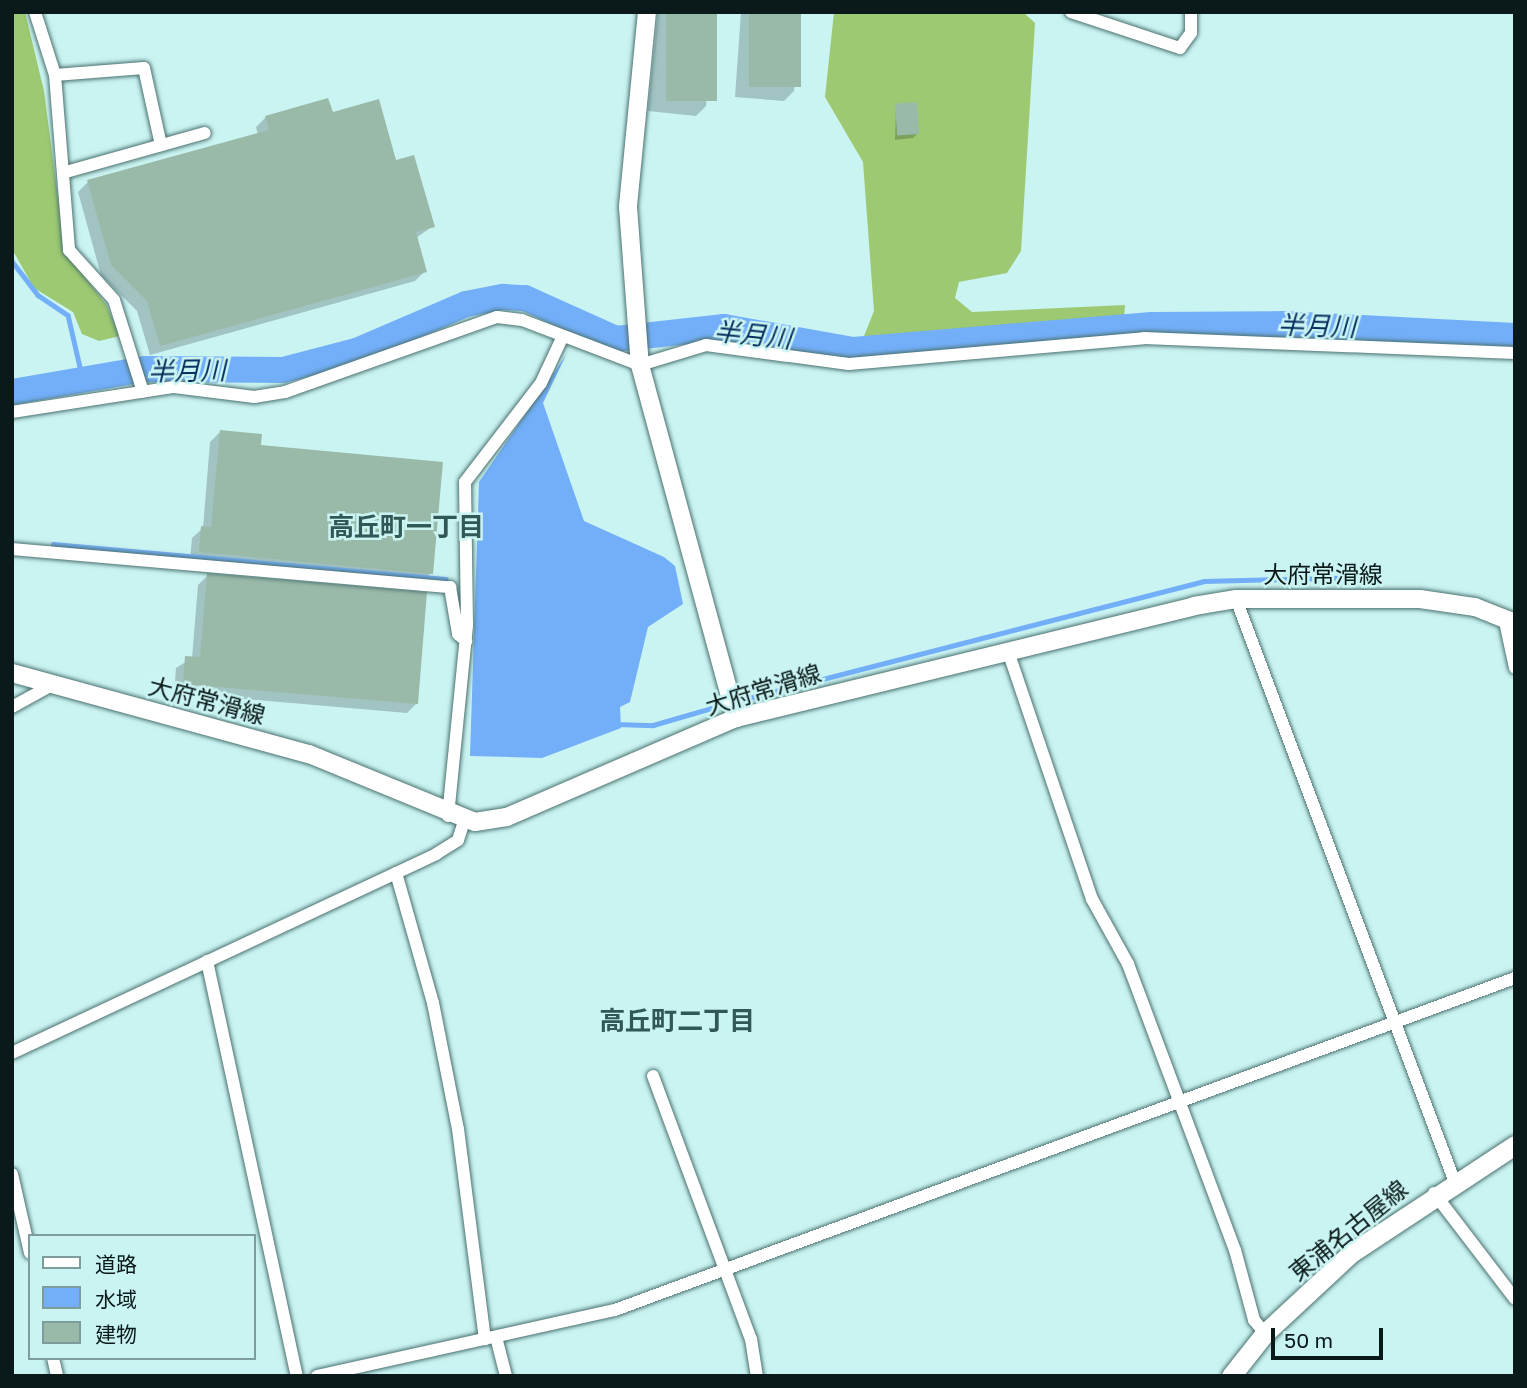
<!DOCTYPE html>
<meta charset="utf-8">
<style>
body{margin:0}
#map{position:relative;width:1527px;height:1388px;overflow:hidden;background:#caf4f2;font-family:"Golos Text","Noto Sans JP",sans-serif}
div>[style]{position:absolute}
.forest>*{inset:0;background:#9dc972}
.water>*{inset:0;background:#73aff9}
.shadow>*{inset:0;background:#0003}
.stream>*{height:4.5px;margin:-2.25px;padding:0 2.25px;transform-origin:2.25px;border-radius:2.25px;background:#73aff9}
.river>*{height:26px;margin:-13px;padding:0 13px;transform-origin:13px;border-radius:13px;background:#73aff9}
.building>*{inset:0;background:#9abaa9;transform-origin:0 0}
.roads{filter:drop-shadow(0 0 2px #4b716f) drop-shadow(0 0 2px #4b716f)}
.street>*{height:12px;margin:-6px;padding:0 6px;transform-origin:6px;border-radius:6px;background:#fff}
.secondary>*{height:18px;margin:-9px;padding:0 9px;transform-origin:9px;border-radius:9px;background:#fff}
.primary>*{height:19px;margin:-9.5px;padding:0 9.5px;transform-origin:9.5px;border-radius:9.5px;background:#fff}
span{translate:-50% -50%;white-space:nowrap;text-align:center;line-height:1.15;-webkit-text-stroke:5px #caf4f2;paint-order:stroke}
.street-label{font-size:24px;color:#0a1a1a}
.water-label{font-size:26px;color:#052f5d;font-style:italic}
.neighbourhood-label{font-size:26px;color:#315756;font-weight:700}
.frame{position:absolute;inset:0;border:14px solid #0a1a1a;pointer-events:none}
.legend{position:absolute;left:28px;top:1234px;width:228px;height:126px;box-sizing:border-box;background:#caf4f2;border:2px solid #7d9d9c;margin:0;padding:9px 12px;list-style:none;font-size:21px;color:#0a1a1a}
.legend li{display:flex;align-items:center;gap:14px;height:35px}
.legend b{width:35px;border:2px solid #7d9d9c}
.scale{position:absolute;left:1271px;top:1328px;width:112px;height:32px;box-sizing:border-box;border:4px solid #0a1a1a;border-top:0;padding-left:9px;font-size:21px;line-height:24px;white-space:nowrap;color:#0a1a1a;-webkit-text-stroke:5px #caf4f2;paint-order:stroke}
</style>
<div id="map">
<div class="forest">
<i style="clip-path:polygon(12px 12px,25px 12px,44px 91px,65px 252px,106px 304px,120px 336px,99px 341px,82px 334px,73px 312px,34px 288px,12px 249px)"></i>
<i style="clip-path:polygon(834px 12px,1023px 12px,1035px 23px,1021px 251px,1007px 273px,959px 282px,955px 298px,972px 312px,1125px 305px,1124px 319px,860px 346px,874px 311px,863px 162px,825px 97px)"></i>
</div>
<div class="water">
<i style="clip-path:polygon(566px 355px,543px 403px,584px 521px,664px 557px,675px 566px,683px 604px,648px 627px,630px 702px,620px 707px,621px 728px,542px 758px,470px 756px,479px 482px)"></i>
</div>
<div class="shadow">
<i style="clip-path:polygon(658px 12px,715px 12px,706px 106px,696px 116px,648px 111px)"></i>
<i style="clip-path:polygon(741px 12px,799px 12px,794px 91px,784px 101px,735px 97px)"></i>
<i style="clip-path:polygon(896px 105px,918px 133px,913px 138px,895px 140px)"></i>
<i style="clip-path:polygon(331px 114px,395px 163px,433px 226px,416px 238px,425px 271px,415px 281px,150px 355px,137px 311px,101px 275px,78px 192px,88px 182px,258px 135px,256px 127px,266px 117px)"></i>
<i style="clip-path:polygon(220px 432px,259px 446px,431px 573px,421px 583px,190px 561px,192px 538px,203px 528px,210px 442px)"></i>
<i style="clip-path:polygon(208px 575px,417px 703px,407px 713px,174px 693px,176px 668px,192px 658px,198px 585px)"></i>
</div>
<div class="stream">
<i style="left:12px;top:261px;width:43px;rotate:52.6deg"></i>
<i style="left:38px;top:295px;width:36px;rotate:34deg"></i>
<i style="left:68px;top:315px;width:67px;rotate:77deg"></i>
<i style="left:53px;top:544px;width:394px;rotate:5.1deg"></i>
<i style="left:737px;top:701px;width:482px;rotate:-14.4deg"></i>
<i style="left:1204px;top:581px;width:165px;rotate:-1.4deg"></i>
<i style="left:617px;top:724px;width:36px;rotate:2deg"></i>
<i style="left:653px;top:725px;width:79px;rotate:-16.1deg"></i>
</div>
<div class="river">
<i style="left:12px;top:392px;width:135px;rotate:-9.8deg"></i>
<i style="left:145px;top:369px;width:138px;rotate:0.4deg"></i>
<i style="left:283px;top:370px;width:79px;rotate:-14.7deg"></i>
<i style="left:359px;top:350px;width:116px;rotate:-23.3deg"></i>
<i style="left:466px;top:304px;width:38px;rotate:-11deg"></i>
<i style="left:503px;top:297px;width:22px;rotate:3deg"></i>
<i style="left:525px;top:298px;width:100px;rotate:24.3deg"></i>
<i style="left:616px;top:339px;width:109px;rotate:-6.3deg"></i>
<i style="left:724px;top:327px;width:131px;rotate:10.1deg"></i>
<i style="left:853px;top:350px;width:300px;rotate:-4.8deg"></i>
<i style="left:1152px;top:325px;width:133px;rotate:-0.4deg"></i>
<i style="left:1285px;top:324px;width:230px;rotate:3deg"></i>
</div>
<div class="building">
<i style="left:666px;top:12px;width:51px;height:89px"></i>
<i style="left:749px;top:12px;width:52px;height:75px"></i>
<i style="clip-path:polygon(328px 98px,333px 112px,379px 99px,396px 160px,414px 155px,435px 227px,416px 232px,427px 272px,160px 346px,147px 301px,111px 265px,87px 180px,269px 130px,265px 116px)"></i>
<i style="left:917px;top:102px;width:32px;height:22px;rotate:86deg"></i>
<i style="clip-path:polygon(220px 430px,262px 434px,261px 445px,443px 462px,433px 574px,199px 552px,201px 526px,211px 527px)"></i>
<i style="clip-path:polygon(207px 573px,427px 592px,418px 704px,183px 684px,185px 656px,200px 657px)"></i>
</div>
<div class="roads">
<div class="street">
<i style="left:35px;top:12px;width:66px;rotate:72.4deg"></i>
<i style="left:55px;top:75px;width:176px;rotate:85.4deg"></i>
<i style="left:69px;top:250px;width:67px;rotate:48deg"></i>
<i style="left:114px;top:300px;width:96px;rotate:72.5deg"></i>
<i style="left:1071px;top:12px;width:115px;rotate:18.3deg"></i>
<i style="left:1180px;top:48px;width:19px;rotate:-54deg"></i>
<i style="left:1191px;top:33px;width:21px;rotate:-90deg"></i>
<i style="left:55px;top:75px;width:89px;rotate:-4.5deg"></i>
<i style="left:144px;top:68px;width:79px;rotate:77.6deg"></i>
<i style="left:66px;top:172px;width:144px;rotate:-15.7deg"></i>
<i style="left:12px;top:412px;width:164px;rotate:-8.8deg"></i>
<i style="left:174px;top:387px;width:81px;rotate:7.1deg"></i>
<i style="left:254px;top:397px;width:31px;rotate:-9deg"></i>
<i style="left:285px;top:392px;width:225px;rotate:-19.5deg"></i>
<i style="left:497px;top:317px;width:25px;rotate:7deg"></i>
<i style="left:522px;top:320px;width:126px;rotate:20.9deg"></i>
<i style="left:640px;top:365px;width:69px;rotate:-16.9deg"></i>
<i style="left:706px;top:345px;width:144px;rotate:7.6deg"></i>
<i style="left:849px;top:364px;width:296px;rotate:-5deg"></i>
<i style="left:1144px;top:338px;width:371px;rotate:2.3deg"></i>
<i style="left:12px;top:549px;width:440px;rotate:5deg"></i>
<i style="left:450px;top:587px;width:48px;rotate:80.3deg"></i>
<i style="left:458px;top:634px;width:11px;rotate:41deg"></i>
<i style="left:1236px;top:599px;width:621px;rotate:69.43deg"></i>
<i style="left:1504px;top:617px;width:52px;rotate:77.8deg"></i>
<i style="left:1008px;top:651px;width:262px;rotate:71.3deg"></i>
<i style="left:1092px;top:899px;width:74px;rotate:61deg"></i>
<i style="left:1128px;top:964px;width:305px;rotate:69.5deg"></i>
<i style="left:1235px;top:1250px;width:73px;rotate:74.8deg"></i>
<i style="left:1254px;top:1320px;width:17px;rotate:50deg"></i>
<i style="left:12px;top:707px;width:46px;rotate:-28.8deg"></i>
<i style="left:448px;top:816px;width:192px;rotate:-84.3deg"></i>
<i style="left:467px;top:625px;width:143px;rotate:-90.8deg"></i>
<i style="left:465px;top:482px;width:125px;rotate:-52.5deg"></i>
<i style="left:541px;top:383px;width:50px;rotate:-65deg"></i>
<i style="left:396px;top:873px;width:135px;rotate:74.1deg"></i>
<i style="left:433px;top:1003px;width:128px;rotate:78.8deg"></i>
<i style="left:458px;top:1129px;width:212px;rotate:82.7deg"></i>
<i style="left:207px;top:961px;width:425px;rotate:77.8deg"></i>
<i style="left:12px;top:1053px;width:468px;rotate:-25.1deg"></i>
<i style="left:436px;top:854px;width:26px;rotate:-32deg"></i>
<i style="left:458px;top:840px;width:20px;rotate:-72deg"></i>
<i style="left:653px;top:1076px;width:281px;rotate:69.6deg"></i>
<i style="left:751px;top:1339px;width:37px;rotate:81deg"></i>
<i style="left:12px;top:1174px;width:81px;rotate:77.2deg"></i>
<i style="left:1434px;top:1193px;width:133px;rotate:52.6deg"></i>
<i style="left:496px;top:1337px;width:40px;rotate:75.6deg"></i>
<i style="left:53px;top:1358px;width:18px;rotate:77deg"></i>
<i style="left:317px;top:1376px;width:305px;rotate:-12.5deg"></i>
<i style="left:615px;top:1310px;width:959px;rotate:-20.25deg"></i>
</div>
<div class="secondary">
<i style="left:647px;top:12px;width:196px;rotate:95.6deg"></i>
<i style="left:628px;top:207px;width:158px;rotate:85.7deg"></i>
<i style="left:640px;top:365px;width:366px;rotate:74.8deg"></i>
<i style="left:12px;top:673px;width:308px;rotate:15.3deg"></i>
<i style="left:309px;top:754px;width:179px;rotate:22.3deg"></i>
<i style="left:475px;top:822px;width:32px;rotate:-9deg"></i>
<i style="left:507px;top:817px;width:249px;rotate:-23.4deg"></i>
<i style="left:736px;top:718px;width:471px;rotate:-13.7deg"></i>
<i style="left:1194px;top:606px;width:43px;rotate:-9.5deg"></i>
<i style="left:1236px;top:599px;width:184px"></i>
<i style="left:1420px;top:599px;width:56px;rotate:8.3deg"></i>
<i style="left:1475px;top:607px;width:43px;rotate:21.8deg"></i>
</div>
<div class="primary">
<i style="left:1231px;top:1376px;width:55px;rotate:-51.7deg"></i>
<i style="left:1265px;top:1333px;width:117px;rotate:-42.9deg"></i>
<i style="left:1351px;top:1253px;width:196px;rotate:-33.4deg"></i>
</div>
</div>
<div class="street-label">
<span style="left:1323px;top:574px">大府常滑線</span>
<span style="left:763px;top:689px;rotate:-17deg">大府常滑線</span>
<span style="left:207px;top:700px;rotate:15deg">大府常滑線</span>
<span style="left:1348px;top:1230px;rotate:-39deg">東浦名古屋線</span>
</div>
<div class="water-label">
<span style="left:1317px;top:326px;rotate:2deg">半月川</span>
<span style="left:753px;top:335px;rotate:6deg">半月川</span>
<span style="left:187px;top:371px;rotate:-1deg">半月川</span>
</div>
<div class="neighbourhood-label">
<span style="left:406px;top:527px">高丘町一丁目</span>
<span style="left:677px;top:1021px">高丘町二丁目</span>
</div>
<div class="frame"></div>
<ul class="legend">
<li><b style="height:9px;background:#fff"></b>道路</li>
<li><b style="height:19px;background:#73aff9"></b>水域</li>
<li><b style="height:19px;background:#9abaa9"></b>建物</li>
</ul>
<div class="scale">50 m</div>
</div>
